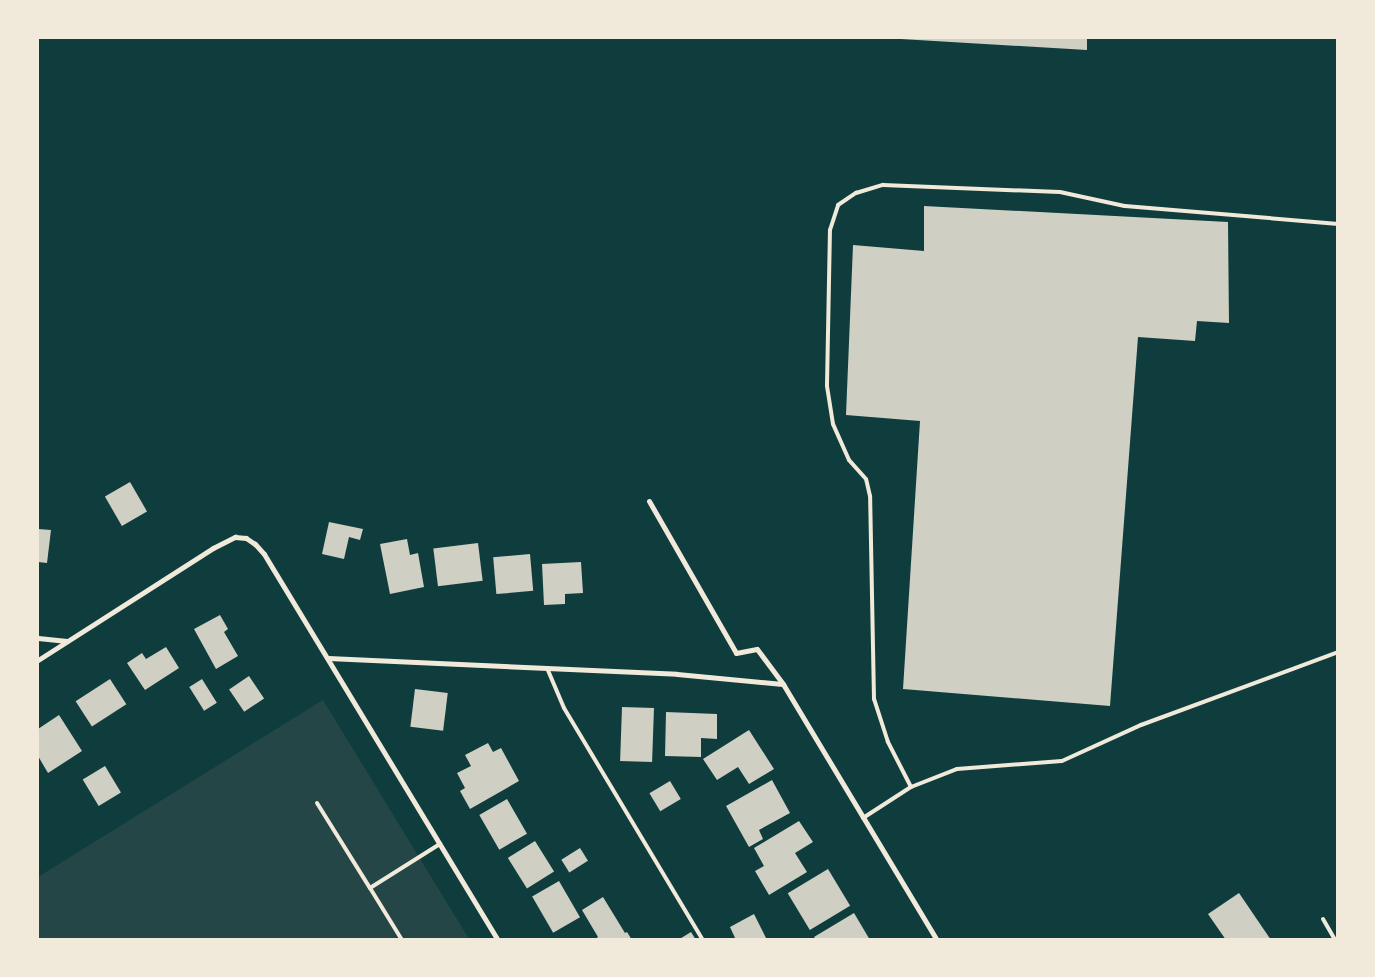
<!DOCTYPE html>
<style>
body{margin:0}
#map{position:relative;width:1375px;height:977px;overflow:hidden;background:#0f3d3e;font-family:Cabin,sans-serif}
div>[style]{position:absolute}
.green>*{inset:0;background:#244646}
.building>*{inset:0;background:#cfcfc3;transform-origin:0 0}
.service>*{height:4px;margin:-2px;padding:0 2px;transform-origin:2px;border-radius:2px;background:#f1e9da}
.minor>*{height:5px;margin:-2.5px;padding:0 2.5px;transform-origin:2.5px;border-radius:2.5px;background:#f1e9da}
span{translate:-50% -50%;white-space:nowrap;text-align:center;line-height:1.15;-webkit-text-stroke:4px #f1e9da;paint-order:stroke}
.frame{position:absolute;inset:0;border:39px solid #f1e9da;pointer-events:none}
</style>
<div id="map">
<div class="green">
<i style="clip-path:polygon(323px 700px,469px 939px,38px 940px,38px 877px)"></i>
</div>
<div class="building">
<i style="clip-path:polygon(884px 38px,1087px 38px,1087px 50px)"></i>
<i style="clip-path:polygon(924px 206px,1228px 222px,1229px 323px,1197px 321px,1195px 341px,1138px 337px,1110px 706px,903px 689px,920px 421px,846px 415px,853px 245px,924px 251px)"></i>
<i style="left:130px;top:482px;width:34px;height:29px;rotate:60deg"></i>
<i style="clip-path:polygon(329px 522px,363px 529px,360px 540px,349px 537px,344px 559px,322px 554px)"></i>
<i style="clip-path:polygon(38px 529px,51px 530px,47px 563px,38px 562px)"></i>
<i style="clip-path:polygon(407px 539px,410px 555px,418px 553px,424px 587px,390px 594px,380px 544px)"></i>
<i style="left:478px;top:543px;width:38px;height:45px;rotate:83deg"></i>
<i style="left:530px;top:554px;width:37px;height:37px;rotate:85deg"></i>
<i style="clip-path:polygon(581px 562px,583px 593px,565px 594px,565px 604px,544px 605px,542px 564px)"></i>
<i style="clip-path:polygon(220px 615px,228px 629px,224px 632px,238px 656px,216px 669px,194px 629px)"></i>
<i style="clip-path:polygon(166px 647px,179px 668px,145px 690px,127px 663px,142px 653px,146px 659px)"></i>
<i style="left:249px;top:676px;width:27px;height:24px;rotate:56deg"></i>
<i style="left:110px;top:679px;width:30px;height:41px;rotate:57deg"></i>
<i style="left:202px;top:679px;width:28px;height:15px;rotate:58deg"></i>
<i style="left:415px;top:689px;width:33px;height:38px;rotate:7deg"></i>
<i style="left:622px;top:707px;width:32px;height:54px;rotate:2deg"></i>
<i style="clip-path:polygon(666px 712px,717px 714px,717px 739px,701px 738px,701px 757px,665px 756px)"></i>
<i style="clip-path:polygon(59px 715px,82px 751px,48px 773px,38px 756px,38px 729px)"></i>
<i style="clip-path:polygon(749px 730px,774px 769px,749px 784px,738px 767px,717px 780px,703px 759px)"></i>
<i style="clip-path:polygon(488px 743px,493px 752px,501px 748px,519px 781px,470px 809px,460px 791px,465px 788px,457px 773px,471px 766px,465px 755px)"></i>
<i style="left:105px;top:766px;width:31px;height:26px;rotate:59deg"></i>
<i style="clip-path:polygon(772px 780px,790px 813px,759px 830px,763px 839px,749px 847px,726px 806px)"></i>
<i style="left:670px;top:781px;width:21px;height:24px;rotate:59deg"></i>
<i style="left:507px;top:799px;width:40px;height:32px;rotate:60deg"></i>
<i style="clip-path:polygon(799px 821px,813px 842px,795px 853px,807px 872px,769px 895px,755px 871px,764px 866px,754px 848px)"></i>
<i style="left:535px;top:841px;width:36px;height:32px;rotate:58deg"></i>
<i style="left:580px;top:848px;width:15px;height:22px;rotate:58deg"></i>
<i style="left:828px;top:869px;width:43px;height:47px;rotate:59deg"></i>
<i style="left:559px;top:881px;width:42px;height:31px;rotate:60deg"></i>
<i style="clip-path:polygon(1239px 893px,1271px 940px,1226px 940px,1208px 914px)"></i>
<i style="clip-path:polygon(603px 897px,625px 933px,627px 932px,632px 940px,594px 940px,598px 937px,582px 910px)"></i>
<i style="clip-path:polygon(854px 913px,870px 940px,816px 940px,814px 937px)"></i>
<i style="clip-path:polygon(754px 914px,766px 938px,736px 940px,730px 927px)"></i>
<i style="clip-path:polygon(691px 932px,696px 940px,678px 940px)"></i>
</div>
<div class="service">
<i style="left:547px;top:668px;width:43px;rotate:67deg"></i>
<i style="left:564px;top:708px;width:270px;rotate:59.1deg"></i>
<i style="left:911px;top:787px;width:51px;rotate:-117.1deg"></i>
<i style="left:888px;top:742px;width:45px;rotate:-108deg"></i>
<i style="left:874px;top:699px;width:203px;rotate:-91.1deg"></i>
<i style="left:870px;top:496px;width:17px;rotate:-103deg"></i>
<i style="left:866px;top:479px;width:25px;rotate:-132deg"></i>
<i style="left:849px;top:460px;width:39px;rotate:-114deg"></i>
<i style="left:833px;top:424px;width:39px;rotate:-99deg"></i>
<i style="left:827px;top:385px;width:155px;rotate:-88.9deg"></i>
<i style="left:830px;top:230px;width:26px;rotate:-72deg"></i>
<i style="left:838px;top:205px;width:22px;rotate:-34deg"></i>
<i style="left:856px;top:193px;width:28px;rotate:-17deg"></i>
<i style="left:883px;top:185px;width:177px;rotate:2.3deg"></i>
<i style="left:1060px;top:192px;width:66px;rotate:12.2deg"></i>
<i style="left:1125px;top:206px;width:214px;rotate:4.8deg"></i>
<i style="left:317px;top:803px;width:100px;rotate:58.1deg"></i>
<i style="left:863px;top:818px;width:57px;rotate:-32.9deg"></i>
<i style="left:911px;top:787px;width:49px;rotate:-21.4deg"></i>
<i style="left:957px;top:769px;width:105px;rotate:-4.4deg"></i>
<i style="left:1062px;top:761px;width:87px;rotate:-24.5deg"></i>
<i style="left:1141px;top:725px;width:210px;rotate:-20.3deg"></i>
<i style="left:1323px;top:919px;width:24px;rotate:60deg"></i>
<i style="left:402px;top:940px;width:61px;rotate:-121.6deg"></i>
<i style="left:370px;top:888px;width:83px;rotate:-32.2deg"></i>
</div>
<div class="minor">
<i style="left:649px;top:501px;width:175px;rotate:60.2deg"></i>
<i style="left:736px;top:653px;width:21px;rotate:-11deg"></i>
<i style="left:757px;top:649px;width:44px;rotate:53.4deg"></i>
<i style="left:783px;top:684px;width:299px;rotate:59deg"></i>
<i style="left:38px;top:638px;width:29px;rotate:6deg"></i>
<i style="left:328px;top:658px;width:349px;rotate:2.6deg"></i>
<i style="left:677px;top:674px;width:106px;rotate:5.4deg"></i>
<i style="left:38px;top:660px;width:208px;rotate:-32.6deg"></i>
<i style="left:213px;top:548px;width:25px;rotate:-27deg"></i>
<i style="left:235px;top:537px;width:11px;rotate:5deg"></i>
<i style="left:246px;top:538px;width:11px;rotate:34deg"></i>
<i style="left:255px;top:544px;width:13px;rotate:48deg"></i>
<i style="left:264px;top:554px;width:451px;rotate:58.8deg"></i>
</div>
<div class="frame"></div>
</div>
